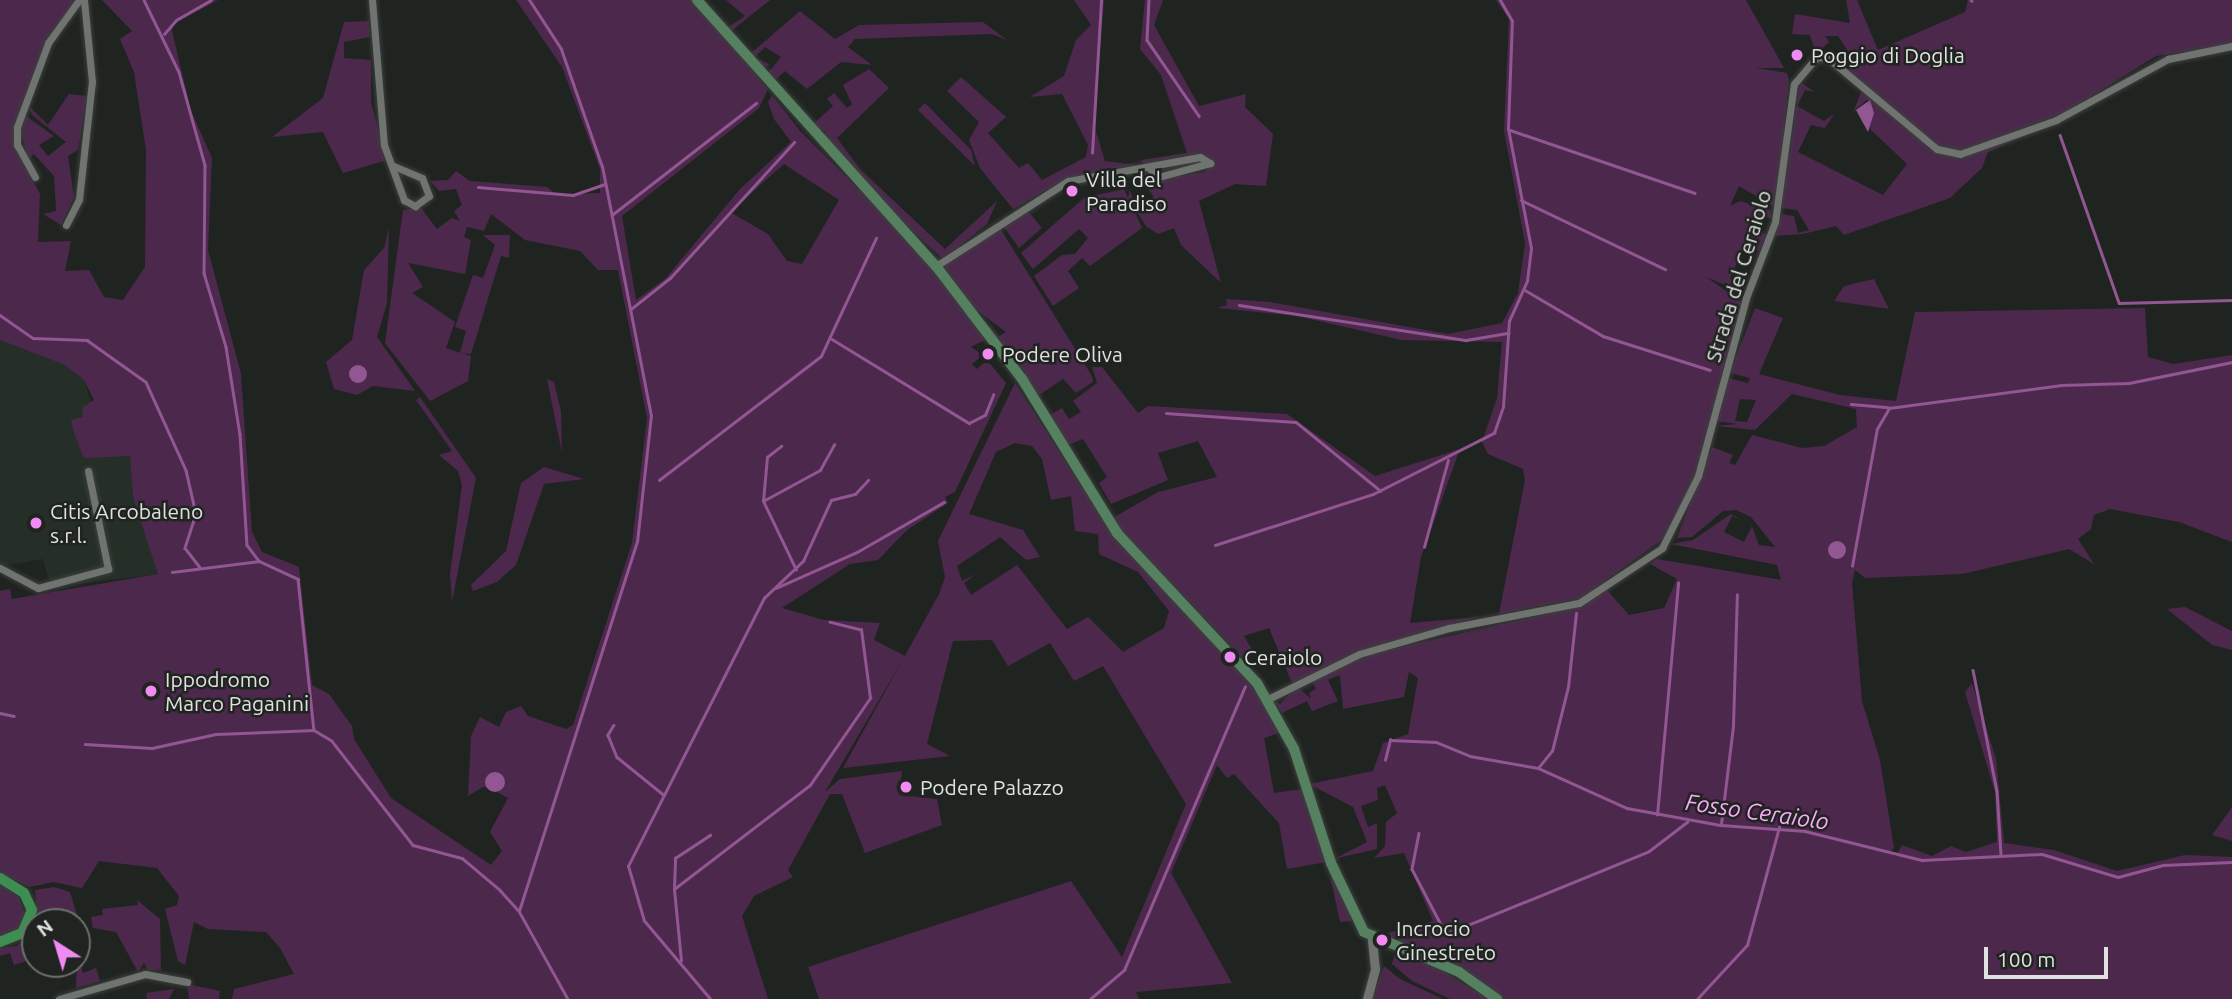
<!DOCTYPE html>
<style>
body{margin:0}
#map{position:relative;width:2232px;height:999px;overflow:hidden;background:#202420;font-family:Ubuntu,sans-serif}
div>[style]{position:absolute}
.built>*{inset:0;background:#262f27}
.green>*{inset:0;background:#4c284d}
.water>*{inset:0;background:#925693}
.round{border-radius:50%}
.stream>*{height:2.5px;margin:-1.25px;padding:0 1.25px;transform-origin:1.25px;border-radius:1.25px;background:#925693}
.roads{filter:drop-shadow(0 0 2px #3d403d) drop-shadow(0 0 2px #3d403d)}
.minor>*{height:7px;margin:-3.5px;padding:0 3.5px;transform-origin:3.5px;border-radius:3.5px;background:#6f7470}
.tertiary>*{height:9px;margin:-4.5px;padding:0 4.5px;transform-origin:4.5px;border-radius:4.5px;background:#6f7470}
.secondary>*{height:10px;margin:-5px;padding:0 5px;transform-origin:5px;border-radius:5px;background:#568161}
.primary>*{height:10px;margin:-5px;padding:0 5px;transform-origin:5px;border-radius:5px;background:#3e8d52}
.dots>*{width:19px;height:19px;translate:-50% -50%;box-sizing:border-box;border:4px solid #202420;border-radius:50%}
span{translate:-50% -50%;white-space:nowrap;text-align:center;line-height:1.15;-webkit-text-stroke:5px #202420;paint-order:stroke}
.poi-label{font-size:21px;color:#dfe2df}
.left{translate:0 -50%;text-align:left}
.street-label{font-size:21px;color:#dfe2df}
.water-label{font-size:23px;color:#fca9fd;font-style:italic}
.north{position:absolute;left:21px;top:908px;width:70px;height:70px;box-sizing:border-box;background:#202420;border:2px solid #6c706c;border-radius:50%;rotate:323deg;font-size:19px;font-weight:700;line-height:28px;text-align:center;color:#dfe2df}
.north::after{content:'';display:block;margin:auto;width:24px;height:32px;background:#f28af3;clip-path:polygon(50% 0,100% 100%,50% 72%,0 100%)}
.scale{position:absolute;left:1984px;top:947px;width:124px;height:32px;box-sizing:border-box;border:4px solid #dfe2df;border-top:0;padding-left:9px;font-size:21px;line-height:24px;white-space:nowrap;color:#dfe2df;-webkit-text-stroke:5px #202420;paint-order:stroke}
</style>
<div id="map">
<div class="built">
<i style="clip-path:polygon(0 340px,65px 365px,84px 380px,92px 405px,130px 456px,161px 574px,51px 587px,43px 559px,0 566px)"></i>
</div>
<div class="green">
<i style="clip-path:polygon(evenodd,0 0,77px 0,46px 42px,14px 145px,40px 194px,38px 242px,71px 241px,65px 271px,89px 270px,104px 297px,123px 300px,145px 267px,146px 150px,134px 72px,120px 39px,132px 31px,102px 0,218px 0,174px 24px,172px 31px,191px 111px,212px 158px,208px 250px,241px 374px,252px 532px,262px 552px,299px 567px,312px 685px,329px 694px,352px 726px,354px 739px,391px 798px,491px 865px,502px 851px,490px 832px,508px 798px,497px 792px,502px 789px,483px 787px,468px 796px,471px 736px,480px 717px,499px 727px,506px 712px,521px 706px,528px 716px,566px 729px,573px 725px,632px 543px,647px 418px,618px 270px,598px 270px,580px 251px,525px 240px,491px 214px,484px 231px,467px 227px,464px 237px,471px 240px,465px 274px,408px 263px,423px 287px,412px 293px,455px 322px,446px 348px,460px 353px,466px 331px,455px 327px,473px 275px,483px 278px,495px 245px,483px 235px,510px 235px,509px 258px,501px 256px,471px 354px,461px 353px,471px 356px,468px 381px,430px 401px,385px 343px,403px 210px,421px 208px,437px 229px,452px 218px,460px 221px,454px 211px,462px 205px,456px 189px,439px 191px,430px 181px,448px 180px,456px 171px,470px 181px,547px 187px,557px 195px,600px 193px,600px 169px,562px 67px,516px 0,694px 0,768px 89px,759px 108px,622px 216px,636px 300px,665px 279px,740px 189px,791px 142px,774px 119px,768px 102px,772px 95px,801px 132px,913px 243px,987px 339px,971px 347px,983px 355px,972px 364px,977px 369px,987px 360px,1006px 383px,955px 492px,945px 497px,948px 503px,907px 530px,878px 560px,850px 564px,782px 608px,824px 620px,880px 623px,874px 640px,905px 656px,825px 792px,840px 779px,902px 771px,899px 795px,937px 799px,942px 825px,865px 853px,842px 794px,830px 794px,788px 870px,793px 877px,754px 896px,742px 916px,768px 999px,232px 999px,234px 989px,294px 974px,280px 948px,266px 932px,208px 929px,194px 922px,185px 965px,178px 961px,165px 909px,177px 905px,179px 896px,157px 868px,99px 861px,82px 888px,53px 882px,30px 887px,0 873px,0 591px,10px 589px,12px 599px,158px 574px,133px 497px,130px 456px,84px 458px,75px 436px,71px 420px,83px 417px,82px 408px,94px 400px,84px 380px,65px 365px,0 340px,0 0,784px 164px,839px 200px,802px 264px,787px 261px,768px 234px,730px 212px,784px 164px)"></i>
<i style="clip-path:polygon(726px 0,770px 0,730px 32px,727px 28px,745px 16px)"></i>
<i style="clip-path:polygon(1074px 0,1104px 0,1094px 125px,1105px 161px,1137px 165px,1067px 178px,1013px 209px,980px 168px,969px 140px,979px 122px,947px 91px,961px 77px,1006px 117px,988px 133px,1019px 168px,1028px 163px,1042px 180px,1086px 157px,1088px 145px,1062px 94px,1030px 97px,1064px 76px,1076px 40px,1091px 25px)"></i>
<i style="clip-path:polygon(1145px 0,1163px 0,1154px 25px,1199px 106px,1246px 94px,1245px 107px,1273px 134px,1266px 186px,1235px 184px,1199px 201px,1221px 283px,1181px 245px,1174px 228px,1158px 234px,1146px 226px,1128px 198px,1130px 190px,1134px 203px,1154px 197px,1145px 185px,1136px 188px,1143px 170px,1157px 180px,1205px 172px,1213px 163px,1200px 155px,1144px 165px,1141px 160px,1187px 153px,1161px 75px,1140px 49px)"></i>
<i style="clip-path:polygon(1496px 0,1746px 0,1784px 68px,1756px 68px,1787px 73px,1789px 80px,1776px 208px,1739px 186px,1730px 206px,1740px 201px,1770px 210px,1772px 218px,1756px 216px,1753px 229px,1768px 235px,1759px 251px,1744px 246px,1730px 279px,1743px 283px,1740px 291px,1706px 277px,1742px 302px,1696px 474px,1663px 539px,1581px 598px,1499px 614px,1525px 480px,1523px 469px,1488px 454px,1482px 442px,1497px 398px,1502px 342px,1402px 340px,1297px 316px,1217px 308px,1227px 305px,1226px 299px,1270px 302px,1448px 334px,1502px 323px,1518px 293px,1525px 243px,1504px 131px,1509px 19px)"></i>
<i style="clip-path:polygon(1846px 0,1857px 0,1878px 50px,1965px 12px,1968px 0,2232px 0,2232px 44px,2156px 56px,2066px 112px,1959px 152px,1938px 146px,1836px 61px,1841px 53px,1847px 63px,1853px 59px,1838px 36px,1825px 36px,1829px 42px,1816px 54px,1810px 35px,1792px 34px,1795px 14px,1850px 23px)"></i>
<i style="clip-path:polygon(800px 11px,835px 39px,859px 25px,983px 22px,1007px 40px,992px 34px,855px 39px,848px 47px,872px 65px,841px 62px,807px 89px,785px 71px,772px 83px,768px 73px,781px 57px,765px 47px,754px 58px,770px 64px,761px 70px,749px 55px)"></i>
<i style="clip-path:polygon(369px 21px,370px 37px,344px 42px,344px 58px,371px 60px,371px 103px,387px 160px,343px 173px,323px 132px,272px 137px,323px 98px,344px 22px)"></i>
<i style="clip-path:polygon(869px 69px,889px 88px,837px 138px,860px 169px,945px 249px,997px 201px,987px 224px,943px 259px,891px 211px,823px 137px,826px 132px,811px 126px,833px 106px,827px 99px,834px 93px,847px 108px,852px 104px,843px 85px)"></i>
<i style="clip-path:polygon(1800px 82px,1815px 92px,1805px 90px,1797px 106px,1824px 121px,1834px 114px,1825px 128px,1811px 125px,1798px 152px,1883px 195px,1907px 164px,1870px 129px,1868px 99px,1853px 112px,1862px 90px,1923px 142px,1953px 155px,2077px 113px,1988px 152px,1982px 168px,1950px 198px,1844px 235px,1836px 226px,1803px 234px,1775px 236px,1782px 214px,1794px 216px,1798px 233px,1809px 230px,1797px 210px,1781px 208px)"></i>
<i style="clip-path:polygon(69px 94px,87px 96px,78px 150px,68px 156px,74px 197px,61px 225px,43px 214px,56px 211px,54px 176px,34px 154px,28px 159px,20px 127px,26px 116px,54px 136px,39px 145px,48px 156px,66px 142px,32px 115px,28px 105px,48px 125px)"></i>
<i style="clip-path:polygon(925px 103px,971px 150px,975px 166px,918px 110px)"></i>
<i style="clip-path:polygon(1124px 189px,1142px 228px,1090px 266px,1082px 258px,1068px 271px,1079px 288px,1053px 306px,1034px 276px,1062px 255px,1075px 254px,1088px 238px,1079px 229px,1033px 269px,1021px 253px,1084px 198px)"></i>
<i style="clip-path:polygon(1027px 210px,1042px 228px,1019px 248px,1001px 223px)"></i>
<i style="clip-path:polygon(998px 225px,1092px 376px,1093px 382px,1076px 393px,1063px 379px,1038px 396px,980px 317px,999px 336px,1006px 332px,975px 309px,943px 265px)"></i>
<i style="clip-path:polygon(389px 228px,387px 303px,377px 337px,415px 391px,373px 386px,357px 395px,334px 389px,326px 362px,352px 340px,364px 270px,384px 248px)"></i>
<i style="clip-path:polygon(1874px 279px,1889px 309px,1834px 301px,1844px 286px)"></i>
<i style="clip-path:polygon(evenodd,1755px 308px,1783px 318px,1759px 374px,1840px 395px,1896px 401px,1915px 312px,2145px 308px,2148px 357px,2173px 364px,2232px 355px,2232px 542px,2179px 522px,2110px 509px,2094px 515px,2091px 529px,2078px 539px,2094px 564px,2069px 549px,1962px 574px,1865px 578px,1855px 570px,1852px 583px,1862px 701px,1880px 760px,1894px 848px,1889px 853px,1896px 856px,1902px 845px,1932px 856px,1951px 846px,1966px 852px,1997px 842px,1995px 792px,1965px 692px,1972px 683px,1996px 759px,2004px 843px,2054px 850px,2117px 871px,2185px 855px,2232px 857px,2232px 999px,1502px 999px,1462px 968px,1376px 936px,1433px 921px,1404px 853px,1374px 858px,1385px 846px,1386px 822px,1397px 813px,1385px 785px,1377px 788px,1378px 800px,1361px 806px,1368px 827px,1377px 823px,1377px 849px,1334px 859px,1367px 842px,1353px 807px,1309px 784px,1373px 771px,1383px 743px,1408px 734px,1418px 678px,1409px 672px,1404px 697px,1343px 709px,1340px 675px,1328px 680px,1338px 701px,1312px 711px,1307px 701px,1282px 713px,1273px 700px,1280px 704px,1297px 686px,1311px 699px,1309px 693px,1316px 689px,1310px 679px,1361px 656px,1578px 607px,1607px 590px,1629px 615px,1664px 608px,1677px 579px,1650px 564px,1657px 559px,1781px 580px,1777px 565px,1671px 544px,1693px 540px,1731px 514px,1741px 520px,1732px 516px,1724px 532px,1744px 542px,1752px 526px,1759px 545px,1775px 547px,1751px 517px,1736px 510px,1723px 511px,1692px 537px,1677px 538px,1712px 447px,1733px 455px,1729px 463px,1735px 465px,1752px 435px,1802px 448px,1824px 446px,1857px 427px,1856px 409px,1792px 394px,1755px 430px,1716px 426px,1737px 424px,1717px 421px,1728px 378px,1748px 383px,1750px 378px,1730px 373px,1755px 308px,1740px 399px,1756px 400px,1747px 422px,1735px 421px,1740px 399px)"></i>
<i style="clip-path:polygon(1092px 367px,1102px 367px,1138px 413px,1148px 406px,1287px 414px,1375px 476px,1460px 449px,1421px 557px,1410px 623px,1479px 617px,1358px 651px,1292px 683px,1269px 628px,1244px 636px,1254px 653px,1245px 661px,1111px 519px,1158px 492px,1217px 477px,1198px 441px,1158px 453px,1168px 480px,1111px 504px,1099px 483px,1107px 477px,1083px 439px,1065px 446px,1050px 415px,1062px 408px,1069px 419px,1081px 412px,1073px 401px,1097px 383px)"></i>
<i style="clip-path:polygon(547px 379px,554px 382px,561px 411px,562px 453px)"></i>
<i style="clip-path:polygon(evenodd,1015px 383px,1116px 540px,1251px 680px,1281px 732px,1264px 738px,1274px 793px,1302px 789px,1352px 921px,1340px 922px,1327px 862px,1287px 869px,1279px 823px,1234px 774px,1227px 778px,1217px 765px,1171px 873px,1232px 983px,1136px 992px,1139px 999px,819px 999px,808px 967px,1071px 881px,1122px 957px,1186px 804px,1103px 666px,1074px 681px,1050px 643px,1008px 666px,992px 640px,953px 641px,927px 744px,950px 756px,843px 768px,939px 594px,945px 577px,938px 541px,1015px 383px,1015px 443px,1032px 446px,1042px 459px,1051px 500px,1071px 496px,1075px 531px,1098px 534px,1099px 554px,1138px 572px,1169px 611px,1164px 628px,1123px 652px,1088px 617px,1067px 629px,1017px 565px,971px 595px,964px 583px,976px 574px,962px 581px,957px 566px,1000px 537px,1026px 560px,1040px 557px,1023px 530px,969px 514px,996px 452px,1015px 443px)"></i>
<i style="clip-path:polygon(420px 397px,476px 478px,452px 602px,450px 574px,462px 485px,458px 471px,439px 455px,452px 451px,416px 400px)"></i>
<i style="clip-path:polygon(544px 467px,584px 479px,544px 484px,516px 565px,497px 582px,473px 591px,471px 585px,506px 551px,521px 483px)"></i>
<i style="clip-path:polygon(2185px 607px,2232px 631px,2232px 650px,2212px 645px,2167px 609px)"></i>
<i style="clip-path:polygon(2232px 807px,2232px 841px,2212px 835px)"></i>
<i style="clip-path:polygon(0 885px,18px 896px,26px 916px,21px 928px,0 937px)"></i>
<i style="clip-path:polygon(54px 887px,70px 892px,84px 937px,77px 939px,77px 922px,38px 922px,35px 890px)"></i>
<i style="clip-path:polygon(137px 900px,160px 919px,161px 970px,148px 970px,144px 963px,138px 972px,116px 932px,93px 928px,91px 917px,103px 915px,102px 909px,138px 905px)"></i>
<i style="clip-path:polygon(35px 928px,35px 958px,14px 965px,10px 953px,0 956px,0 948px,17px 946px)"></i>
<i style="clip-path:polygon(77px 954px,83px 973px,96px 968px,100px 981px,76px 988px)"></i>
<i style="clip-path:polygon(1395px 954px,1433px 965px,1488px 999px,1450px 999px,1412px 981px,1392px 964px)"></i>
<i style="clip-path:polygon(1384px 966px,1400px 979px,1443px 999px,1372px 999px)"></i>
<i style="clip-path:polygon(187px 984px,220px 991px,219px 999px,189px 999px)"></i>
<i style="clip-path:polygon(174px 989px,169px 999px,147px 999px,146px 993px)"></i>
</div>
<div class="water">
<i style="clip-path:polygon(1870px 100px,1874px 113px,1868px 132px,1856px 110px)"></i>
<i class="round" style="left:349px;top:365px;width:18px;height:18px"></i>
<i class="round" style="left:1828px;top:541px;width:18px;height:18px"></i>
<i class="round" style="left:485px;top:772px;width:20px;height:20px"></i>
</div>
<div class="stream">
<i style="left:144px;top:0;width:80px;rotate:64.1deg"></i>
<i style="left:179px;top:72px;width:97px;rotate:74.4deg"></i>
<i style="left:205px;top:165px;width:108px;rotate:90.5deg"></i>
<i style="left:204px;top:273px;width:77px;rotate:73.4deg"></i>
<i style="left:226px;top:347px;width:88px;rotate:80.9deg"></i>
<i style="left:240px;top:434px;width:111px;rotate:86.4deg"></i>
<i style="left:247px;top:545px;width:20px;rotate:53deg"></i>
<i style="left:259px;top:561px;width:43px;rotate:24.8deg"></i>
<i style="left:298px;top:579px;width:152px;rotate:84deg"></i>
<i style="left:1149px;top:0;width:40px;rotate:92.9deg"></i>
<i style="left:1147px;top:40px;width:92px;rotate:55.6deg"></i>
<i style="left:1971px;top:0;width:1px;rotate:45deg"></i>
<i style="left:164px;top:34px;width:18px;rotate:-49deg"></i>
<i style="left:176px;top:20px;width:40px;rotate:-29.7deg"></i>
<i style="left:1510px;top:130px;width:195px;rotate:18.8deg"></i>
<i style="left:2060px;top:135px;width:178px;rotate:70.6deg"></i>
<i style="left:2119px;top:303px;width:113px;rotate:-1.5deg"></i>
<i style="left:1092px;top:153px;width:153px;rotate:-86.6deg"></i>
<i style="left:478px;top:187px;width:95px;rotate:4.8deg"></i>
<i style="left:573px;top:195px;width:34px;rotate:-19deg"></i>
<i style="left:1521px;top:200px;width:160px;rotate:25.6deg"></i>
<i style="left:613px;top:214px;width:181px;rotate:-37.8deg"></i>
<i style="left:1525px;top:290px;width:91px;rotate:30.5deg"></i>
<i style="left:1603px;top:336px;width:112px;rotate:17.6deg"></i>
<i style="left:1239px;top:305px;width:230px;rotate:8.8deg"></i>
<i style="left:1466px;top:340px;width:43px;rotate:-9.5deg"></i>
<i style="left:631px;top:309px;width:50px;rotate:-38.5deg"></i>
<i style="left:670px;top:278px;width:184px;rotate:-47.6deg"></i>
<i style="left:0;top:315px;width:40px;rotate:34.9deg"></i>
<i style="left:33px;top:338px;width:54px;rotate:2.1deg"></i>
<i style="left:87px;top:340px;width:72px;rotate:35.4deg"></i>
<i style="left:146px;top:382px;width:97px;rotate:65.6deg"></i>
<i style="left:186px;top:470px;width:45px;rotate:77.2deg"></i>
<i style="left:196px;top:514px;width:36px;rotate:108deg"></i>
<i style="left:185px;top:548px;width:24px;rotate:52deg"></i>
<i style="left:832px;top:339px;width:161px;rotate:31.5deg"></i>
<i style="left:969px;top:423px;width:18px;rotate:-27deg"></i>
<i style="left:985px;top:415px;width:22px;rotate:-68deg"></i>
<i style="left:1851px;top:404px;width:37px;rotate:5deg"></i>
<i style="left:1166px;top:413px;width:130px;rotate:4deg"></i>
<i style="left:1296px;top:422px;width:109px;rotate:39.1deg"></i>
<i style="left:659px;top:480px;width:204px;rotate:-37.4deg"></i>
<i style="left:821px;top:356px;width:130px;rotate:-65deg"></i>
<i style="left:763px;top:501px;width:44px;rotate:-84.8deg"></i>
<i style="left:767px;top:457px;width:18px;rotate:-38deg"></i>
<i style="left:1215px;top:545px;width:166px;rotate:-17.9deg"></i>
<i style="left:1373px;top:494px;width:136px;rotate:-26.8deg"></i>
<i style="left:1494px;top:433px;width:28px;rotate:-71deg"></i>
<i style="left:1503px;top:407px;width:86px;rotate:-86deg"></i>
<i style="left:1509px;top:321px;width:44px;rotate:-65.8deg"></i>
<i style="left:1527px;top:281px;width:33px;rotate:-83deg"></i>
<i style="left:1531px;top:248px;width:122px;rotate:-100.9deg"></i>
<i style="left:1508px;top:128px;width:107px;rotate:-87.9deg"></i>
<i style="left:1512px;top:21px;width:24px;rotate:-120deg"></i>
<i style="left:1424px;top:547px;width:90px;rotate:-74.6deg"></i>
<i style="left:1852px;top:566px;width:139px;rotate:-79.7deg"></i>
<i style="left:1877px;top:429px;width:24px;rotate:-60deg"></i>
<i style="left:1889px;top:408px;width:174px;rotate:-7.6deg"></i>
<i style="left:2061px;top:385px;width:68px;rotate:-1.7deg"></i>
<i style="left:2129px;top:383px;width:105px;rotate:-11.5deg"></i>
<i style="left:796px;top:570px;width:76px;rotate:-115.6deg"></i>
<i style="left:763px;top:501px;width:65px;rotate:-28.5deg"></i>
<i style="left:820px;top:470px;width:29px;rotate:-61deg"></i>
<i style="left:172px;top:572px;width:88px;rotate:-7.2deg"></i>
<i style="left:776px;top:588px;width:89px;rotate:-24deg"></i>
<i style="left:857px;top:552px;width:100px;rotate:-29.9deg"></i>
<i style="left:1973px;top:670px;width:123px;rotate:78.8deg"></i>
<i style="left:1997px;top:791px;width:63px;rotate:86.4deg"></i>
<i style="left:0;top:713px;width:14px;rotate:12deg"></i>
<i style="left:614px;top:725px;width:12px;rotate:121deg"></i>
<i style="left:608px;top:735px;width:24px;rotate:68deg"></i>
<i style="left:617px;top:757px;width:60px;rotate:39deg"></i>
<i style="left:85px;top:744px;width:67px;rotate:3.4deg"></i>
<i style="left:152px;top:748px;width:66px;rotate:-12.3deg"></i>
<i style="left:216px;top:734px;width:98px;rotate:-2.3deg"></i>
<i style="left:314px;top:730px;width:21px;rotate:31deg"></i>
<i style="left:332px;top:741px;width:132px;rotate:52.1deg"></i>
<i style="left:413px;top:845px;width:51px;rotate:14.9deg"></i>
<i style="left:462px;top:858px;width:50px;rotate:40.1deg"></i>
<i style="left:500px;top:890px;width:28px;rotate:48deg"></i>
<i style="left:519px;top:911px;width:101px;rotate:60.9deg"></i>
<i style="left:1385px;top:760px;width:21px;rotate:-76deg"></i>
<i style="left:1390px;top:740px;width:46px;rotate:2.5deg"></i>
<i style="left:1436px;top:742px;width:37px;rotate:22deg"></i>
<i style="left:1470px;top:756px;width:69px;rotate:10deg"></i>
<i style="left:1538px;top:768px;width:98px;rotate:24.2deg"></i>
<i style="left:1627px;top:808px;width:96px;rotate:10.3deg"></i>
<i style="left:1721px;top:825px;width:84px;rotate:4.1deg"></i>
<i style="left:1805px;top:831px;width:121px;rotate:13.9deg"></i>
<i style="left:1922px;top:860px;width:120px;rotate:-2.9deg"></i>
<i style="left:2042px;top:854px;width:79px;rotate:16.8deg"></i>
<i style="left:2118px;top:877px;width:47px;rotate:-14.9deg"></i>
<i style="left:2163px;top:865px;width:69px;rotate:-2.5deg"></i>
<i style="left:1538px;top:768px;width:22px;rotate:-51deg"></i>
<i style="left:1552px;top:751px;width:66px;rotate:-76deg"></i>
<i style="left:1568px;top:687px;width:74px;rotate:-83.8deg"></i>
<i style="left:1657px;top:815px;width:233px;rotate:-84.8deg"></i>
<i style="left:1721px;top:824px;width:99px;rotate:-83deg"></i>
<i style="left:1733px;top:726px;width:131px;rotate:-88.3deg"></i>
<i style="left:1419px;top:833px;width:37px;rotate:101deg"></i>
<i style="left:1412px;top:869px;width:73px;rotate:62.4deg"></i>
<i style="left:1446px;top:934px;width:219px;rotate:-22.2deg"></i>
<i style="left:1649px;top:851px;width:48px;rotate:-37.3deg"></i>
<i style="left:674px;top:889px;width:31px;rotate:-88deg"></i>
<i style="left:675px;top:858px;width:42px;rotate:-33.3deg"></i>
<i style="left:519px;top:911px;width:387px;rotate:-72.3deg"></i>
<i style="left:637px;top:542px;width:127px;rotate:-83.7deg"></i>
<i style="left:651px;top:416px;width:254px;rotate:-101.1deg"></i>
<i style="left:602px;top:167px;width:125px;rotate:-109.2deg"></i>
<i style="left:561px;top:49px;width:59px;rotate:-123.1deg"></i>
<i style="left:681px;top:961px;width:72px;rotate:-95.6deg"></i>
<i style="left:674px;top:889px;width:171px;rotate:-37.4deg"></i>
<i style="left:810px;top:785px;width:106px;rotate:-55.4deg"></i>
<i style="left:870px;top:698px;width:69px;rotate:-97.5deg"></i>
<i style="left:861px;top:630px;width:32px;rotate:-166deg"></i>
<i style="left:710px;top:999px;width:102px;rotate:-130.2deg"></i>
<i style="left:644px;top:921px;width:57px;rotate:-106.2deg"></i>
<i style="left:628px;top:866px;width:301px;rotate:-63.1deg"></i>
<i style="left:764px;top:598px;width:54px;rotate:-43.5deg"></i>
<i style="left:803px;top:561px;width:67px;rotate:-65.3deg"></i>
<i style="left:831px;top:500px;width:25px;rotate:-14deg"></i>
<i style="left:855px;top:494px;width:19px;rotate:-47deg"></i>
<i style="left:1090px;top:999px;width:45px;rotate:-40.5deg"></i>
<i style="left:1124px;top:970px;width:308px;rotate:-66.9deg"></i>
<i style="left:1697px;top:999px;width:74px;rotate:-47.2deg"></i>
<i style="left:1747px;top:945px;width:122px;rotate:-74.8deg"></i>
</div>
<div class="roads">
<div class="minor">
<i style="left:372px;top:0;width:145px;rotate:85.3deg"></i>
<i style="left:384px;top:145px;width:59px;rotate:70deg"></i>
<i style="left:404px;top:200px;width:13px;rotate:29deg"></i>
<i style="left:415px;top:206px;width:17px;rotate:-36deg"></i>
<i style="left:429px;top:196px;width:19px;rotate:-111deg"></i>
<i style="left:422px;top:178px;width:33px;rotate:-157deg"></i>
<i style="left:35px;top:177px;width:37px;rotate:-119deg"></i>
<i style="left:17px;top:145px;width:18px;rotate:-90deg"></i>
<i style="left:17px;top:127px;width:90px;rotate:-69.7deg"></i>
<i style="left:48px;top:43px;width:53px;rotate:-54.2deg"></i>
<i style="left:66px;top:225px;width:29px;rotate:-63deg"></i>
<i style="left:79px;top:199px;width:118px;rotate:-83.7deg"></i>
<i style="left:92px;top:82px;width:82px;rotate:-95.6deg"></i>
<i style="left:936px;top:266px;width:157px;rotate:-32.8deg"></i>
<i style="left:1068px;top:181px;width:134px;rotate:-10.3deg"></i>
<i style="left:1200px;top:157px;width:12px;rotate:31deg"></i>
<i style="left:1210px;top:163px;width:54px;rotate:164.9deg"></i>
<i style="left:1158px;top:177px;width:14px;rotate:-135deg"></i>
<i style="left:0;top:568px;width:43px;rotate:27.8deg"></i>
<i style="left:38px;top:588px;width:73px;rotate:-15.2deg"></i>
<i style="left:108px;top:569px;width:100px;rotate:-101.5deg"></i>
<i style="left:1268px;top:699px;width:102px;rotate:-26.3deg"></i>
<i style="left:1359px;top:654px;width:94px;rotate:-16.1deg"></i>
<i style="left:1449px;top:628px;width:132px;rotate:-10.9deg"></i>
<i style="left:1579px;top:603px;width:100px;rotate:-33.5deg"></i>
<i style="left:1662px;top:548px;width:80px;rotate:-63.4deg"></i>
<i style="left:1698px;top:476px;width:184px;rotate:-74.9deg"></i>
<i style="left:1746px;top:298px;width:81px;rotate:-69.1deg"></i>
<i style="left:1775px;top:222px;width:139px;rotate:-82.2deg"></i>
<i style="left:1794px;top:84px;width:35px;rotate:-50deg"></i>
<i style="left:1817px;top:57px;width:11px;rotate:5deg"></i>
<i style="left:1828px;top:58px;width:142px;rotate:39.9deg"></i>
<i style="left:1937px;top:149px;width:24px;rotate:12deg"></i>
<i style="left:1960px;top:154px;width:102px;rotate:-19.5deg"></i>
<i style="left:2056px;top:120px;width:128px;rotate:-28.6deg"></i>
<i style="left:2168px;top:59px;width:65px;rotate:-11.5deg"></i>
<i style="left:59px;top:999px;width:90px;rotate:-16.2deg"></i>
<i style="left:145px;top:974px;width:43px;rotate:10.8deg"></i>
</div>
<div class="tertiary">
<i style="left:1367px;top:999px;width:31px;rotate:-75deg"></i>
<i style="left:1375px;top:969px;width:29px;rotate:-96deg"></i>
</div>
<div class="secondary">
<i style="left:697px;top:0;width:358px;rotate:48.1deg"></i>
<i style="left:936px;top:266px;width:142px;rotate:52.7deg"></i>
<i style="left:1022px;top:379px;width:181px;rotate:58.3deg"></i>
<i style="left:1117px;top:533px;width:205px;rotate:47deg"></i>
<i style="left:1257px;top:683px;width:76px;rotate:60.7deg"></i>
<i style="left:1294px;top:749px;width:120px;rotate:72deg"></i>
<i style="left:1331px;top:863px;width:76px;rotate:64.4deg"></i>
<i style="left:1364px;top:932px;width:103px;rotate:22.8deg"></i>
<i style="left:1459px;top:972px;width:47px;rotate:35.4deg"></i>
</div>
<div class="primary">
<i style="left:0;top:878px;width:28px;rotate:32deg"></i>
<i style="left:24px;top:893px;width:19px;rotate:65deg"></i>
<i style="left:32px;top:910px;width:25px;rotate:113deg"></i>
<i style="left:22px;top:933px;width:24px;rotate:158deg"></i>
</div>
</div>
<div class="dots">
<i style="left:1797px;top:55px;background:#f28af3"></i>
<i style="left:1072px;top:191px;background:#f28af3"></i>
<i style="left:988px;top:354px;background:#f28af3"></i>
<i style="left:36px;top:523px;background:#f28af3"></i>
<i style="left:1230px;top:657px;background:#f28af3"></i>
<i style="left:151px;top:691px;background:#f28af3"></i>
<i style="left:906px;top:787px;background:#f28af3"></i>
<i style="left:1382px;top:940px;background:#f28af3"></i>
</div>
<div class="poi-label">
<span class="left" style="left:1811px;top:55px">Poggio di Doglia</span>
<span class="left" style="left:1086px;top:191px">Villa del<br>Paradiso</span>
<span class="left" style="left:1002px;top:354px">Podere Oliva</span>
<span class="left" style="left:50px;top:523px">Citis Arcobaleno<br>s.r.l.</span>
<span class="left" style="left:1244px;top:657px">Ceraiolo</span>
<span class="left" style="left:165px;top:691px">Ippodromo<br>Marco Paganini</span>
<span class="left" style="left:920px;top:787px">Podere Palazzo</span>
<span class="left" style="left:1396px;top:940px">Incrocio<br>Ginestreto</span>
</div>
<div class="street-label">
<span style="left:1738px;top:276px;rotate:-73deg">Strada del Ceraiolo</span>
</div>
<div class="water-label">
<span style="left:1757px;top:812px;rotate:8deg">Fosso Ceraiolo</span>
</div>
<div class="north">N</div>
<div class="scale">100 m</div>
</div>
